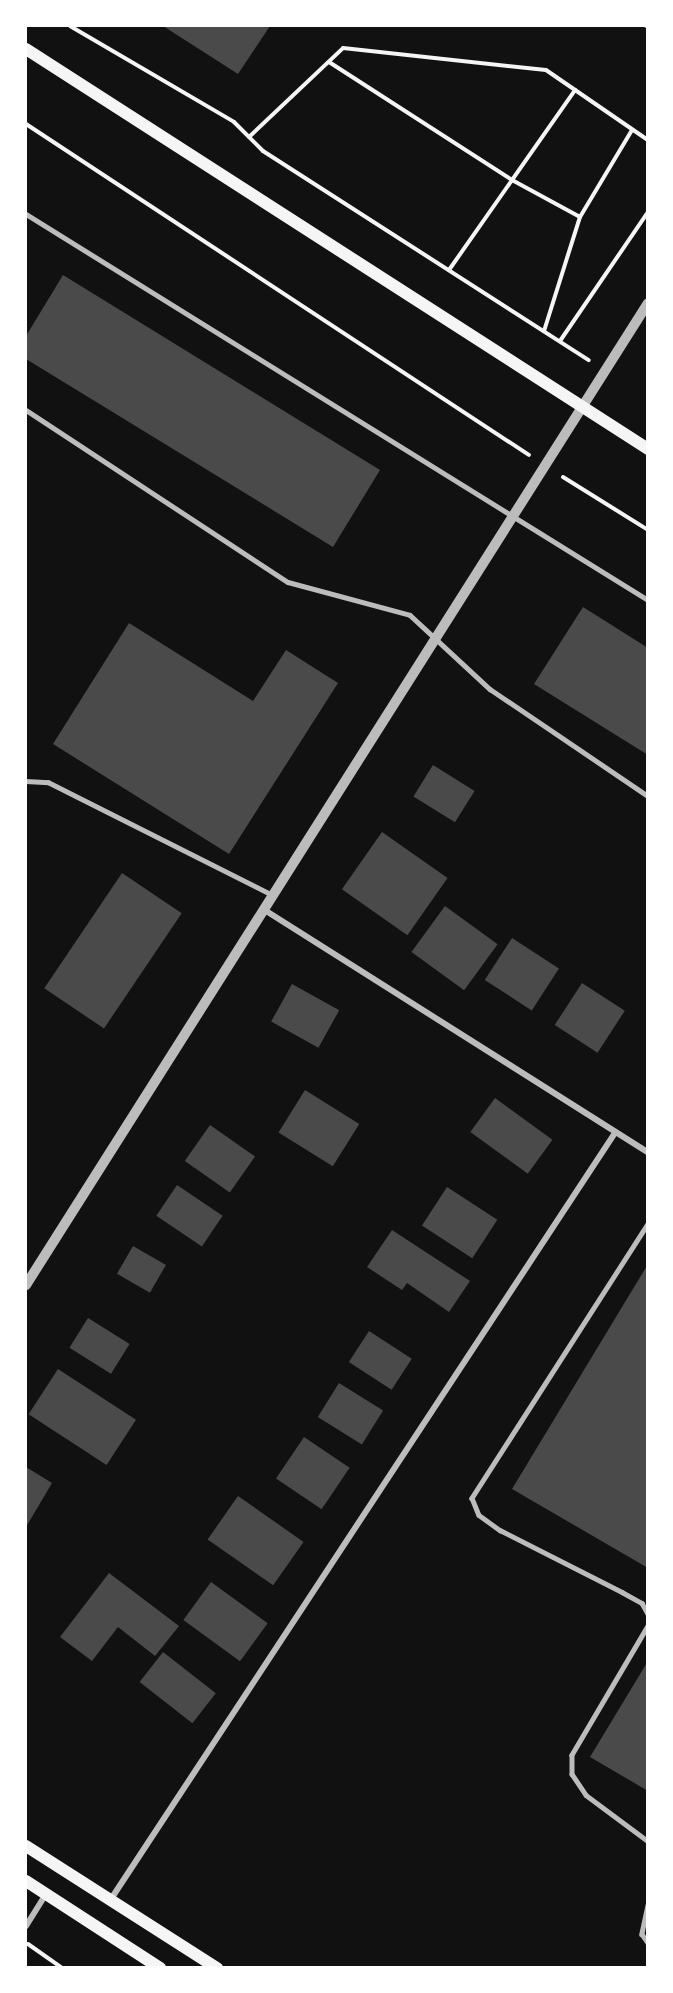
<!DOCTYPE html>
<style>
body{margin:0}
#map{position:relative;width:673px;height:1993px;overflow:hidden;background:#111;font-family:"Source Sans 3",sans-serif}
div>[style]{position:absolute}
.building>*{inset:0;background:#4a4a4a;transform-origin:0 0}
.path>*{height:4px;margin:-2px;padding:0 2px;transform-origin:2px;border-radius:2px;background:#f5f5f5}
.service>*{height:4.5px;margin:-2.25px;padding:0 2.25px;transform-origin:2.25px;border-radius:2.25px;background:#bcbcbc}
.minor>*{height:6px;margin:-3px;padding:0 3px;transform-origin:3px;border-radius:3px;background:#bcbcbc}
.tertiary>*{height:10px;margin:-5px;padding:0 5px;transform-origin:5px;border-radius:5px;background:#bcbcbc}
.secondary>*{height:12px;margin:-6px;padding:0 6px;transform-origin:6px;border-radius:6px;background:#f5f5f5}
span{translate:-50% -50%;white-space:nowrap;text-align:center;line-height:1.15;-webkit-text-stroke:6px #fff;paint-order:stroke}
.frame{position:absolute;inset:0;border:27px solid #fff;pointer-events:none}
</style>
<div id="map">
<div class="building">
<i style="clip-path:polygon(163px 26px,270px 26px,238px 74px)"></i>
<i style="clip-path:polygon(63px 275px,380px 470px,333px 547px,26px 359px,26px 336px)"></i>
<i style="clip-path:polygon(583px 607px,648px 648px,648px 755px,534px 684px)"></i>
<i style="clip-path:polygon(129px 623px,253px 701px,286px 650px,338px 683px,229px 854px,53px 744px)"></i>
<i style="left:433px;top:765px;width:49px;height:37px;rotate:32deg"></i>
<i style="left:382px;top:832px;width:80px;height:70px;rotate:35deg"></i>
<i style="left:122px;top:873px;width:72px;height:139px;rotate:34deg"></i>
<i style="left:445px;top:906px;width:65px;height:57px;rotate:36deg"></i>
<i style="left:512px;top:938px;width:56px;height:50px;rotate:33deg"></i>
<i style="left:582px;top:983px;width:51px;height:50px;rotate:33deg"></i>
<i style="left:292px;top:984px;width:54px;height:43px;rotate:29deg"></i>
<i style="left:305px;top:1090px;width:64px;height:50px;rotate:32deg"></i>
<i style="left:495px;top:1098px;width:71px;height:42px;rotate:36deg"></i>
<i style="left:210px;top:1125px;width:55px;height:44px;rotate:35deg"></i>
<i style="left:177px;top:1185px;width:55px;height:37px;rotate:34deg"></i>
<i style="left:447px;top:1187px;width:60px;height:46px;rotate:33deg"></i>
<i style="clip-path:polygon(392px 1230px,470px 1281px,449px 1312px,407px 1283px,402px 1290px,367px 1267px)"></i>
<i style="left:133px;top:1246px;width:38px;height:32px;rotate:30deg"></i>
<i style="clip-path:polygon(648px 1264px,648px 1568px,512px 1489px)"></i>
<i style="left:88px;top:1318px;width:49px;height:35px;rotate:32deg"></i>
<i style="left:369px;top:1331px;width:51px;height:37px;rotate:33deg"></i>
<i style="left:58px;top:1369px;width:93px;height:54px;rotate:33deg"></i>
<i style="left:339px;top:1383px;width:52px;height:40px;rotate:32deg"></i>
<i style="left:304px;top:1437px;width:55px;height:50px;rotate:34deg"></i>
<i style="clip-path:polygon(26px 1467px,52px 1483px,26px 1527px)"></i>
<i style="left:238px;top:1496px;width:80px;height:53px;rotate:35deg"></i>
<i style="clip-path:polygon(109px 1573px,179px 1626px,155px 1656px,118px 1627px,92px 1661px,60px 1637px)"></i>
<i style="left:211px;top:1582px;width:70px;height:47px;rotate:36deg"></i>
<i style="left:163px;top:1652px;width:67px;height:38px;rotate:38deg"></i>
<i style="clip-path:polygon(648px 1661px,648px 1791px,590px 1757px)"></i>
</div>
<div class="path">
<i style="left:70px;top:26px;width:190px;rotate:30.3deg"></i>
<i style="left:234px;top:122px;width:41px;rotate:45deg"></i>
<i style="left:263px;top:151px;width:387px;rotate:32.7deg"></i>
<i style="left:329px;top:62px;width:218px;rotate:32.8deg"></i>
<i style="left:512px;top:180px;width:77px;rotate:28.6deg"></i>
<i style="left:26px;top:124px;width:602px;rotate:33.35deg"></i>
<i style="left:249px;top:137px;width:129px;rotate:-43.4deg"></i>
<i style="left:343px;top:48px;width:204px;rotate:6.2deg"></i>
<i style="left:546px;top:70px;width:124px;rotate:34.5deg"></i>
<i style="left:449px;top:270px;width:220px;rotate:-55deg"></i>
<i style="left:544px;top:331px;width:120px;rotate:-72.5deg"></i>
<i style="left:580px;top:217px;width:101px;rotate:-59.1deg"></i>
<i style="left:560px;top:341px;width:156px;rotate:-55.7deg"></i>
<i style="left:563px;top:477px;width:100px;rotate:31.9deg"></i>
<i style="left:28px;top:1944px;width:42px;rotate:35.2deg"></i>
</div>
<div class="service">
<i style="left:646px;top:26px;width:2px"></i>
<i style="left:26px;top:214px;width:732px;rotate:31.82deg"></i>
<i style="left:26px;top:410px;width:313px;rotate:33.3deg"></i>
<i style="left:288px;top:582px;width:126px;rotate:15.1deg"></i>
<i style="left:410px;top:615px;width:109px;rotate:42.8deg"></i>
<i style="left:490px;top:689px;width:191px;rotate:34.1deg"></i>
<i style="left:26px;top:781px;width:22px;rotate:3deg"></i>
<i style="left:48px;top:782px;width:252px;rotate:26.7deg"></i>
<i style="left:648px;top:1224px;width:326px;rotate:122.7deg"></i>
<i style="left:472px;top:1498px;width:18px;rotate:68deg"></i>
<i style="left:479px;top:1515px;width:26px;rotate:36deg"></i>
<i style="left:500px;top:1530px;width:137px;rotate:26.9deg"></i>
<i style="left:622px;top:1592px;width:23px;rotate:29deg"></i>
<i style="left:642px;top:1603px;width:13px;rotate:61deg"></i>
<i style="left:648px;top:1626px;width:150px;rotate:120.5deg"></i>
<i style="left:572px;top:1755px;width:19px;rotate:90deg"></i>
<i style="left:572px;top:1774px;width:25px;rotate:56deg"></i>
<i style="left:586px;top:1795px;width:77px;rotate:36.6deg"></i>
<i style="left:648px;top:1905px;width:30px;rotate:102deg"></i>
<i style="left:642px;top:1934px;width:11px;rotate:56deg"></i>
</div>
<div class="minor">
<i style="left:263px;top:909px;width:455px;rotate:32.3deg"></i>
<i style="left:111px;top:1899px;width:917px;rotate:-56.66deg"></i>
<i style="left:26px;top:1926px;width:38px;rotate:-58deg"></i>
</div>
<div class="tertiary">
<i style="left:26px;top:1285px;width:1162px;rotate:-57.65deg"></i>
</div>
<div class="secondary">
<i style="left:26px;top:49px;width:740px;rotate:32.74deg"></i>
<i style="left:26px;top:1846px;width:227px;rotate:32.6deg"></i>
<i style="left:26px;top:1881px;width:160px;rotate:33deg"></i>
</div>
<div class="frame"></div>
</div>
